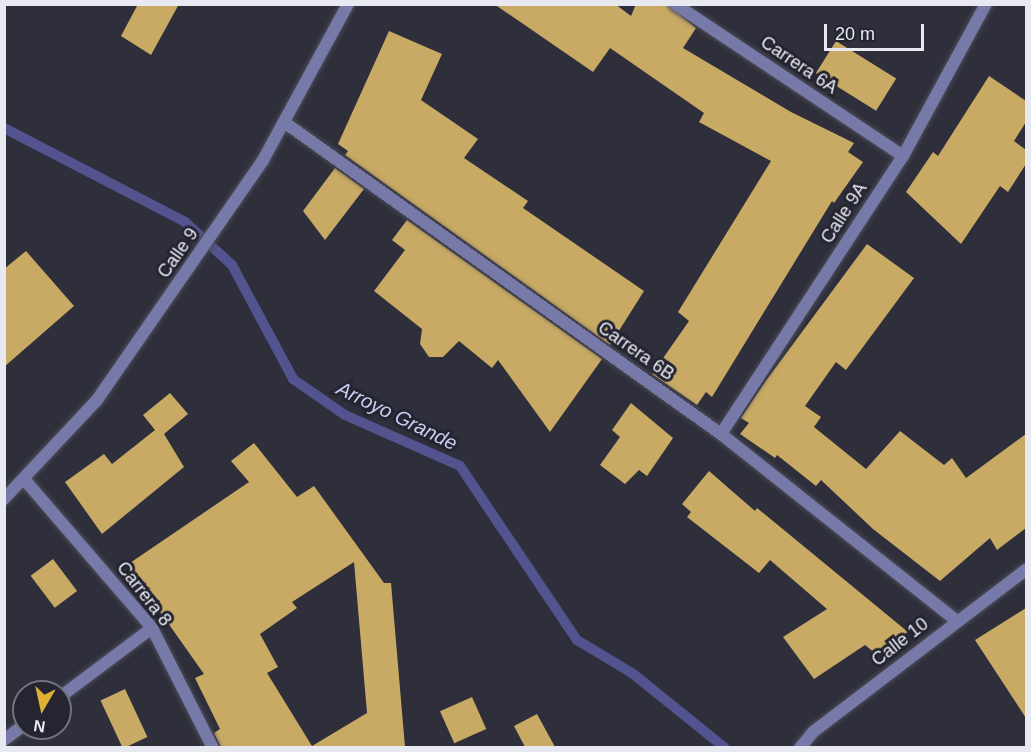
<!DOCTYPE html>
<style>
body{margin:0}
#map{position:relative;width:1031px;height:752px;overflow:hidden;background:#2e2f3b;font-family:Arial,sans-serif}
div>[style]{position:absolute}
.stream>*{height:10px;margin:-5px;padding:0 5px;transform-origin:5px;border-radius:5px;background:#53538f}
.building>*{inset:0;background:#c9aa64;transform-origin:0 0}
.roads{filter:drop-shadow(0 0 2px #4c4d58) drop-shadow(0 0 2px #4c4d58)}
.street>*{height:12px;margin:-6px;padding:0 6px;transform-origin:6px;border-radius:6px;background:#7779a8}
span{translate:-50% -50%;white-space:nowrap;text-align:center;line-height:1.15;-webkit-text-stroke:6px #242531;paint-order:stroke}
.street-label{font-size:18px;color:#e8e9f1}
.water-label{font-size:20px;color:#caccf1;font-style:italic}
.frame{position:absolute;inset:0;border:6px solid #e8e9f1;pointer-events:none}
.north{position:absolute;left:12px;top:680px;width:60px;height:60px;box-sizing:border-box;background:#242531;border:2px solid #72737e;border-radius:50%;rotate:189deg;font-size:16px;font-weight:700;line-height:24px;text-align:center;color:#e8e9f1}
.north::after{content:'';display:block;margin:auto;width:21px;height:27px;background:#dfb034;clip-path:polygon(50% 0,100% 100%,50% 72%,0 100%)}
.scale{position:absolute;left:824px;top:24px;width:100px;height:27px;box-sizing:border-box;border:3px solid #e8e9f1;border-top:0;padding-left:8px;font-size:18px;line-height:21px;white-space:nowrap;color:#e8e9f1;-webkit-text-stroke:4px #242531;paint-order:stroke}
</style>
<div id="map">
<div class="stream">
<i style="left:4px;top:128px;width:204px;rotate:27.4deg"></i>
<i style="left:185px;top:222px;width:64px;rotate:42.5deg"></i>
<i style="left:232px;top:265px;width:129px;rotate:61.8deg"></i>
<i style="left:293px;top:379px;width:63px;rotate:34.7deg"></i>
<i style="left:345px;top:415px;width:126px;rotate:23.9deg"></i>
<i style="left:460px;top:466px;width:210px;rotate:56.1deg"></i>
<i style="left:577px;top:640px;width:64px;rotate:31deg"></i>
<i style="left:632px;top:673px;width:119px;rotate:38.9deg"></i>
</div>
<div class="building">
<i style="clip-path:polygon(138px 4px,179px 4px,151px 55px,121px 36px)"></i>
<i style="clip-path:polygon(494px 4px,615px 4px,631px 16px,636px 4px,667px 4px,696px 28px,683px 48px,791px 112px,854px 143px,848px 152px,863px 162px,834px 203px,832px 201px,712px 397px,706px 392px,697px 405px,652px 374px,689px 321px,678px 312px,771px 161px,699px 122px,704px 113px,610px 48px,593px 72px)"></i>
<i style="clip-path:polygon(389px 31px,442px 54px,421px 100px,478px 139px,464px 158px,528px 201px,523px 208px,644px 291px,610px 345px,345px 155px,348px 151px,338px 144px)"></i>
<i style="left:836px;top:41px;width:71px;height:38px;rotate:32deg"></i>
<i style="clip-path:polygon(989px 76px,1026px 101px,1026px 122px,1014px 141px,1026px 150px,1026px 164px,1008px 192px,1000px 186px,961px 244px,906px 192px,933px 152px,938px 156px)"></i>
<i style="clip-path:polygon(335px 168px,364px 189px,325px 240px,303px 211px)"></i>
<i style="clip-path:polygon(407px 220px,602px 359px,550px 432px,498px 360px,492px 368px,459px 341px,443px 357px,429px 357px,420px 344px,422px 329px,374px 291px,405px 250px,392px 240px)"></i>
<i style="clip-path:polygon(867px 244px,914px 278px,846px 370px,836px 362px,805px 406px,821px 417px,814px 427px,866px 469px,900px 431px,944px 465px,952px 458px,966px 478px,1026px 434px,1026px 528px,997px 550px,990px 538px,940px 581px,873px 529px,821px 480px,816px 486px,777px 455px,775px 458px,740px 434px,749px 423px,741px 418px,765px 382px)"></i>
<i style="clip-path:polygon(26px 251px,74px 306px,4px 367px,4px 269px)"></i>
<i style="clip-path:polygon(170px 393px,188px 414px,164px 434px,184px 467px,102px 534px,65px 482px,104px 454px,112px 464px,155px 430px,143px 415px)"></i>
<i style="clip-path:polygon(631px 403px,673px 438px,647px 476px,639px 470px,625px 484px,600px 465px,620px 437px,612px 430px)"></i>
<i style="clip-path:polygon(evenodd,254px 443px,297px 497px,314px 486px,384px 583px,391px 583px,405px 747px,221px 747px,214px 733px,220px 729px,195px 678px,204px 674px,127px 565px,249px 482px,231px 461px,254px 443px,354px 562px,367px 713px,312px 746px,267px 673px,278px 667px,260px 634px,297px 608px,292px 602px,354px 562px)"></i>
<i style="clip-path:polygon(709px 471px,755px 511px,757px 508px,908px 632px,875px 653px,865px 645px,814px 679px,783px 637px,827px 609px,770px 560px,759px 573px,687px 517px,691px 512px,682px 504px)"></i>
<i style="left:53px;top:559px;width:40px;height:28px;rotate:53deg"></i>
<i style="clip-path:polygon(1026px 608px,1026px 718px,975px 640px)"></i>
<i style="left:125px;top:689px;width:53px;height:27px;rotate:65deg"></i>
<i style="left:472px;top:697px;width:35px;height:35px;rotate:66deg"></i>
<i style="clip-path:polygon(537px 714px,555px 747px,525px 747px,514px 726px)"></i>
</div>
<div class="roads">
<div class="street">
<i style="left:675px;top:4px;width:274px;rotate:33.7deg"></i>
<i style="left:284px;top:122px;width:537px;rotate:35.53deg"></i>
<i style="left:721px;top:434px;width:301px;rotate:38.4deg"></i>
<i style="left:721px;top:434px;width:332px;rotate:-56.8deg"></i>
<i style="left:903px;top:156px;width:173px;rotate:-61.4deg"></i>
<i style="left:24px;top:479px;width:196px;rotate:49.3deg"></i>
<i style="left:152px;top:628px;width:135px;rotate:63.1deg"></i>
<i style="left:4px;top:499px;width:136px;rotate:-46.8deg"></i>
<i style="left:97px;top:400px;width:292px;rotate:-55.3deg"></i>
<i style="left:263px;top:160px;width:178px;rotate:-61.4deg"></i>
<i style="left:60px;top:697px;width:115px;rotate:-36.9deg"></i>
<i style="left:4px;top:740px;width:25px;rotate:-37deg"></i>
<i style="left:800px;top:748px;width:21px;rotate:-51deg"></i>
<i style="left:813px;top:732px;width:268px;rotate:-37.3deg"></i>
</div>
</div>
<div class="street-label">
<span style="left:799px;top:65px;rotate:34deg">Carrera 6A</span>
<span style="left:844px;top:213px;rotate:-57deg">Calle 9A</span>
<span style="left:178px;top:253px;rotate:-55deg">Calle 9</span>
<span style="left:636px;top:351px;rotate:35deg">Carrera 6B</span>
<span style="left:144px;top:594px;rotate:52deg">Carrera 8</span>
<span style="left:900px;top:642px;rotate:-38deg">Calle 10</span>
</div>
<div class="water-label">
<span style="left:397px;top:416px;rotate:26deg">Arroyo Grande</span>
</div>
<div class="frame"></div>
<div class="north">N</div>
<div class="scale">20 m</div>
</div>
